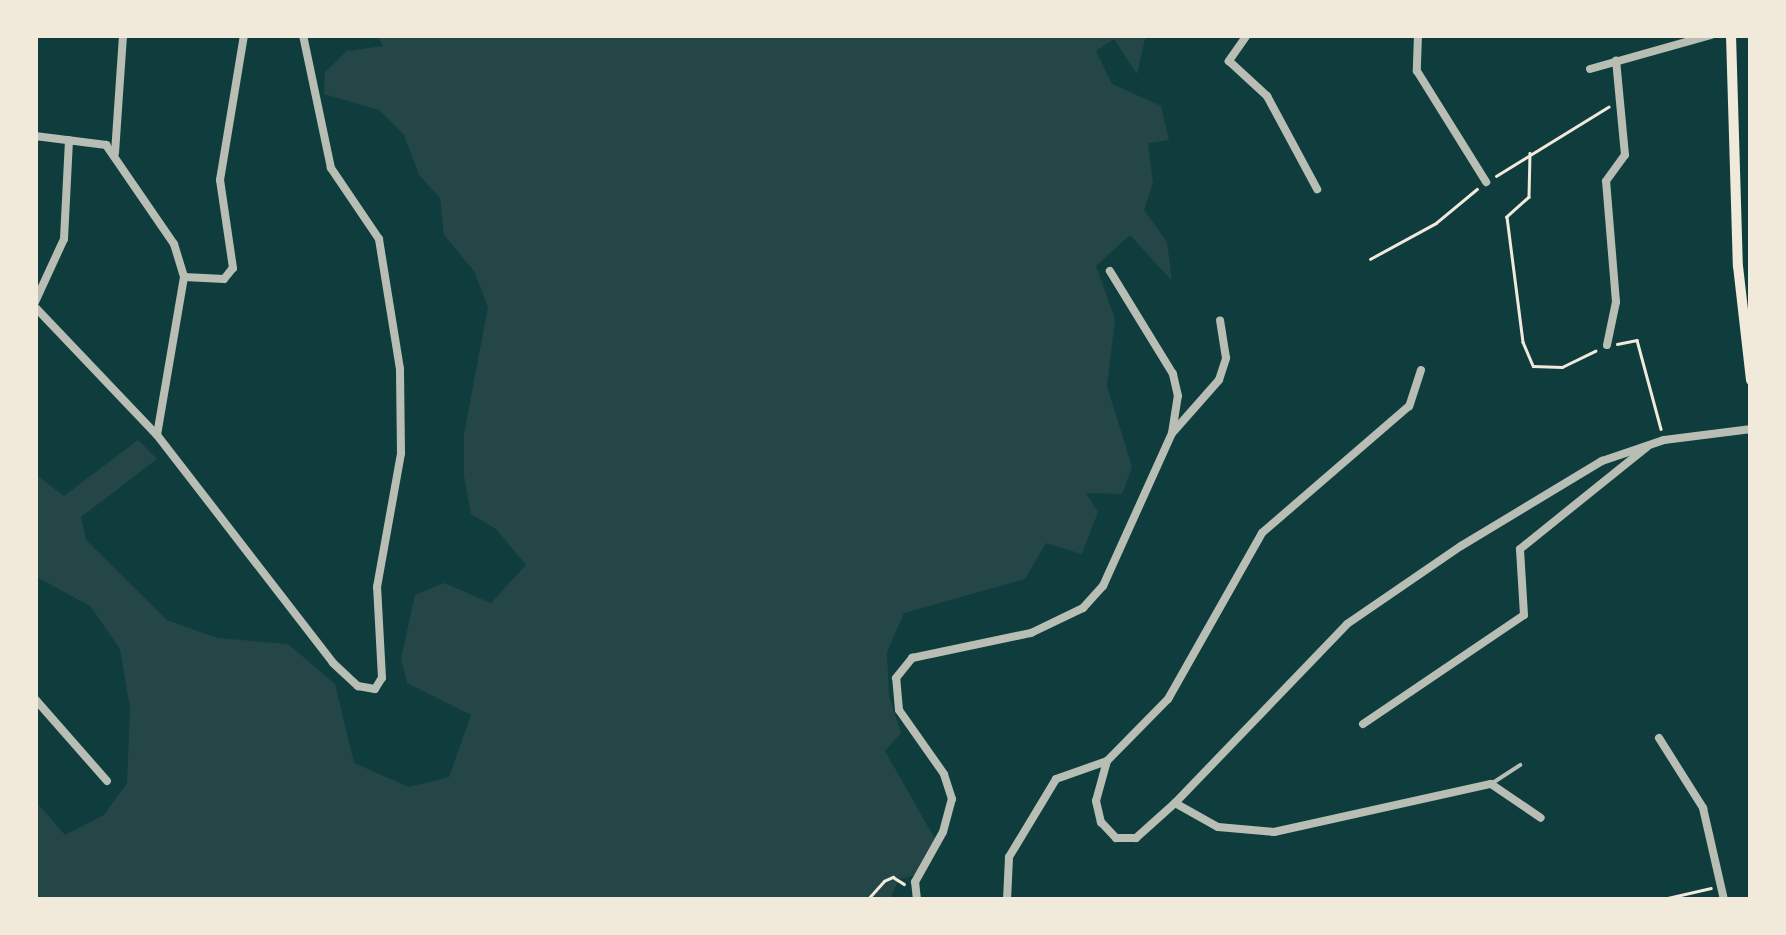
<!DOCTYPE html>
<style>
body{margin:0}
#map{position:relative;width:1786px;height:935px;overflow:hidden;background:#0f3d3e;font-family:Lato,sans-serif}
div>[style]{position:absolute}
.green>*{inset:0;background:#244646}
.path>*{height:2.5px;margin:-1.25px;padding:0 1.25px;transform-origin:1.25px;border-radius:1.25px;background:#f1e9da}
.service>*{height:4px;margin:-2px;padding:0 2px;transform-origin:2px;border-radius:2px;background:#b8beb3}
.minor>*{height:8px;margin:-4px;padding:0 4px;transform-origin:4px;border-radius:4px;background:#b8beb3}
.secondary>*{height:10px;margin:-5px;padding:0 5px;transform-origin:5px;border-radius:5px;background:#f1e9da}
span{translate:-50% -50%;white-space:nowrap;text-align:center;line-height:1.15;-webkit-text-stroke:8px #f1e9da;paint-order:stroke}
.frame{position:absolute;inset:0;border:38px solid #f1e9da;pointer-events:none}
</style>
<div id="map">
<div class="green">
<i style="clip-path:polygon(377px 35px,1146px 35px,1137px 74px,1114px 39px,1096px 51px,1112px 84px,1161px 106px,1169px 140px,1148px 143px,1153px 183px,1144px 210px,1167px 242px,1172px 281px,1130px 235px,1096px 266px,1115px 319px,1107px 386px,1132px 467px,1122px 494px,1086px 493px,1098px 512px,1082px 554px,1046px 543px,1025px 579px,904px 613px,887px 652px,889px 696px,901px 733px,885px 751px,935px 839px,916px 875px,899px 879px,890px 900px,35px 900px,35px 801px,65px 835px,104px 815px,127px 783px,130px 708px,120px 649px,90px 606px,35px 576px,35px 474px,64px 496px,138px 440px,157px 459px,81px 517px,86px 540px,167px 620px,217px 638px,288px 644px,335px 684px,354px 763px,409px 787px,449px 777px,471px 715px,407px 683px,401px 659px,415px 595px,444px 583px,491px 603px,526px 565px,496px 529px,471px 514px,464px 476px,464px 434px,488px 307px,474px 271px,444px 235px,440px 198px,419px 175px,404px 135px,379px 110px,324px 94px,325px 72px,347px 51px,383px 46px)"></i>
</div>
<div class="path">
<i style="left:1530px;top:153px;width:44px;rotate:91.3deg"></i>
<i style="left:1529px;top:197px;width:30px;rotate:138deg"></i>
<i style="left:1507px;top:217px;width:126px;rotate:82.7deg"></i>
<i style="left:1523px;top:342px;width:26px;rotate:67deg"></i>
<i style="left:1533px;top:366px;width:29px;rotate:2deg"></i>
<i style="left:1562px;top:367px;width:37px;rotate:-26deg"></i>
<i style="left:1496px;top:176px;width:132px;rotate:-31.6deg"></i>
<i style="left:1370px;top:259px;width:75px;rotate:-28.6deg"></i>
<i style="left:1436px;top:223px;width:53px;rotate:-39.7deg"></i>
<i style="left:1617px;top:344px;width:20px;rotate:-11deg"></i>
<i style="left:1637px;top:340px;width:92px;rotate:74.9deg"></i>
<i style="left:867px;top:900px;width:25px;rotate:-48deg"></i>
<i style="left:884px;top:881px;width:10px;rotate:-24deg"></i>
<i style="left:893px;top:877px;width:13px;rotate:32deg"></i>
<i style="left:1659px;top:900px;width:53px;rotate:-13deg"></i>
</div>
<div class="service">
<i style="left:1491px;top:784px;width:35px;rotate:-33deg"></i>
</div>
<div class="minor">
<i style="left:1247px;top:35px;width:32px;rotate:125deg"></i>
<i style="left:1229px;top:61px;width:52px;rotate:42.6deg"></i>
<i style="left:1267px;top:96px;width:106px;rotate:61.7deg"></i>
<i style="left:1418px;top:35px;width:36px;rotate:92deg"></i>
<i style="left:1417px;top:71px;width:131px;rotate:58.1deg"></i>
<i style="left:1590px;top:69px;width:126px;rotate:-15.7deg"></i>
<i style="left:35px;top:136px;width:72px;rotate:7.2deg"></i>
<i style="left:106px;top:145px;width:120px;rotate:55.5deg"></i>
<i style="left:174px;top:244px;width:34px;rotate:73deg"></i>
<i style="left:184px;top:277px;width:160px;rotate:99.7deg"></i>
<i style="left:115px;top:153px;width:118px;rotate:-86.1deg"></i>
<i style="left:184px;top:277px;width:40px;rotate:2.9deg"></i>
<i style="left:224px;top:279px;width:14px;rotate:-51deg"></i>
<i style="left:233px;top:268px;width:89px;rotate:-98.4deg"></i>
<i style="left:220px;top:180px;width:147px;rotate:-80.6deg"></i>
<i style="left:35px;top:302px;width:69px;rotate:-65.3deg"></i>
<i style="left:64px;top:239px;width:99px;rotate:-87.1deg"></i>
<i style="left:35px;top:307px;width:177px;rotate:46.4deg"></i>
<i style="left:157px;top:435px;width:288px;rotate:52.3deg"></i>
<i style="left:333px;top:663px;width:34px;rotate:43deg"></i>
<i style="left:358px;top:686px;width:17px;rotate:10deg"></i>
<i style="left:375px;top:689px;width:13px;rotate:-58deg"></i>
<i style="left:382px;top:678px;width:91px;rotate:-93.1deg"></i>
<i style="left:377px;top:587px;width:136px;rotate:-79.8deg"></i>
<i style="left:401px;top:453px;width:84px;rotate:-90.7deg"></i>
<i style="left:400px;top:369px;width:132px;rotate:-99.2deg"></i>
<i style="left:379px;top:239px;width:86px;rotate:-124.1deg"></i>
<i style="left:331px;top:168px;width:136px;rotate:-101.9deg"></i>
<i style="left:1607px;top:345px;width:44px;rotate:-78.2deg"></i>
<i style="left:1616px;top:302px;width:121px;rotate:-94.7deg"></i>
<i style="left:1606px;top:181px;width:32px;rotate:-54deg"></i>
<i style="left:1625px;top:155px;width:95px;rotate:-95.4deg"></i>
<i style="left:1421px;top:370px;width:38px;rotate:108deg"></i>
<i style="left:1409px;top:406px;width:194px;rotate:139.2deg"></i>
<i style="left:1262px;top:533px;width:191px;rotate:119.5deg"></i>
<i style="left:1168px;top:699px;width:87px;rotate:134.5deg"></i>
<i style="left:1107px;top:761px;width:41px;rotate:105.4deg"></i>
<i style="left:1096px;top:801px;width:22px;rotate:77deg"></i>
<i style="left:1101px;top:822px;width:22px;rotate:47deg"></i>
<i style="left:1116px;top:838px;width:20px"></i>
<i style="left:1136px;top:838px;width:52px;rotate:-41.9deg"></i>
<i style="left:1175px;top:803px;width:248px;rotate:-46.1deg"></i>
<i style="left:1347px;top:624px;width:138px;rotate:-34.4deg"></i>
<i style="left:1461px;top:546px;width:165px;rotate:-31.1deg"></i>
<i style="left:1602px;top:461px;width:65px;rotate:-18.7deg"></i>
<i style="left:1664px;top:440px;width:88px;rotate:-7.2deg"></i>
<i style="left:1174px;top:431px;width:68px;rotate:-48.6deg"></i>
<i style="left:1219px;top:380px;width:23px;rotate:-72deg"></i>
<i style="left:1226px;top:358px;width:38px;rotate:-99deg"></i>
<i style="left:35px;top:699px;width:109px;rotate:48.7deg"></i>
<i style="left:1363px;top:724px;width:194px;rotate:-34.1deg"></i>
<i style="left:1524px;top:615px;width:66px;rotate:-93.5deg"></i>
<i style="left:1520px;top:549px;width:163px;rotate:-38.8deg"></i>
<i style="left:1659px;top:738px;width:83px;rotate:57.8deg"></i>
<i style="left:1703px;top:808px;width:94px;rotate:77.1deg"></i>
<i style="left:1175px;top:803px;width:49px;rotate:29.2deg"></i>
<i style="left:1218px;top:827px;width:56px;rotate:5.1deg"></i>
<i style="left:1274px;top:832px;width:222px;rotate:-12.5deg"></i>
<i style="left:1491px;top:784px;width:60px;rotate:34.2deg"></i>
<i style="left:917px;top:900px;width:18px;rotate:-96deg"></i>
<i style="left:915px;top:882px;width:57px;rotate:-60.8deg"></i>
<i style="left:943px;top:832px;width:34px;rotate:-75deg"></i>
<i style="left:952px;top:799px;width:26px;rotate:-108deg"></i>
<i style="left:944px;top:774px;width:78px;rotate:-125.1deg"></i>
<i style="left:899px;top:710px;width:32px;rotate:-95deg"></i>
<i style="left:896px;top:678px;width:26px;rotate:-51deg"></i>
<i style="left:912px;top:658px;width:122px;rotate:-11.9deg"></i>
<i style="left:1031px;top:633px;width:58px;rotate:-25.7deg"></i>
<i style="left:1083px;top:608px;width:30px;rotate:-48deg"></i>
<i style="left:1103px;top:586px;width:168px;rotate:-65.7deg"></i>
<i style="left:1172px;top:433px;width:37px;rotate:-81deg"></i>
<i style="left:1178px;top:396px;width:23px;rotate:-103deg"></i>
<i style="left:1173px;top:374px;width:121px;rotate:-121.5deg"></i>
<i style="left:1007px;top:900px;width:43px;rotate:-87.3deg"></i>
<i style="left:1009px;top:857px;width:91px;rotate:-58.9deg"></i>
<i style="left:1056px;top:779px;width:54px;rotate:-19.4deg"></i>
</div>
<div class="secondary">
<i style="left:1731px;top:35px;width:231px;rotate:88.3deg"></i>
<i style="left:1738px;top:266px;width:115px;rotate:83.5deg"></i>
</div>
<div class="frame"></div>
</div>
